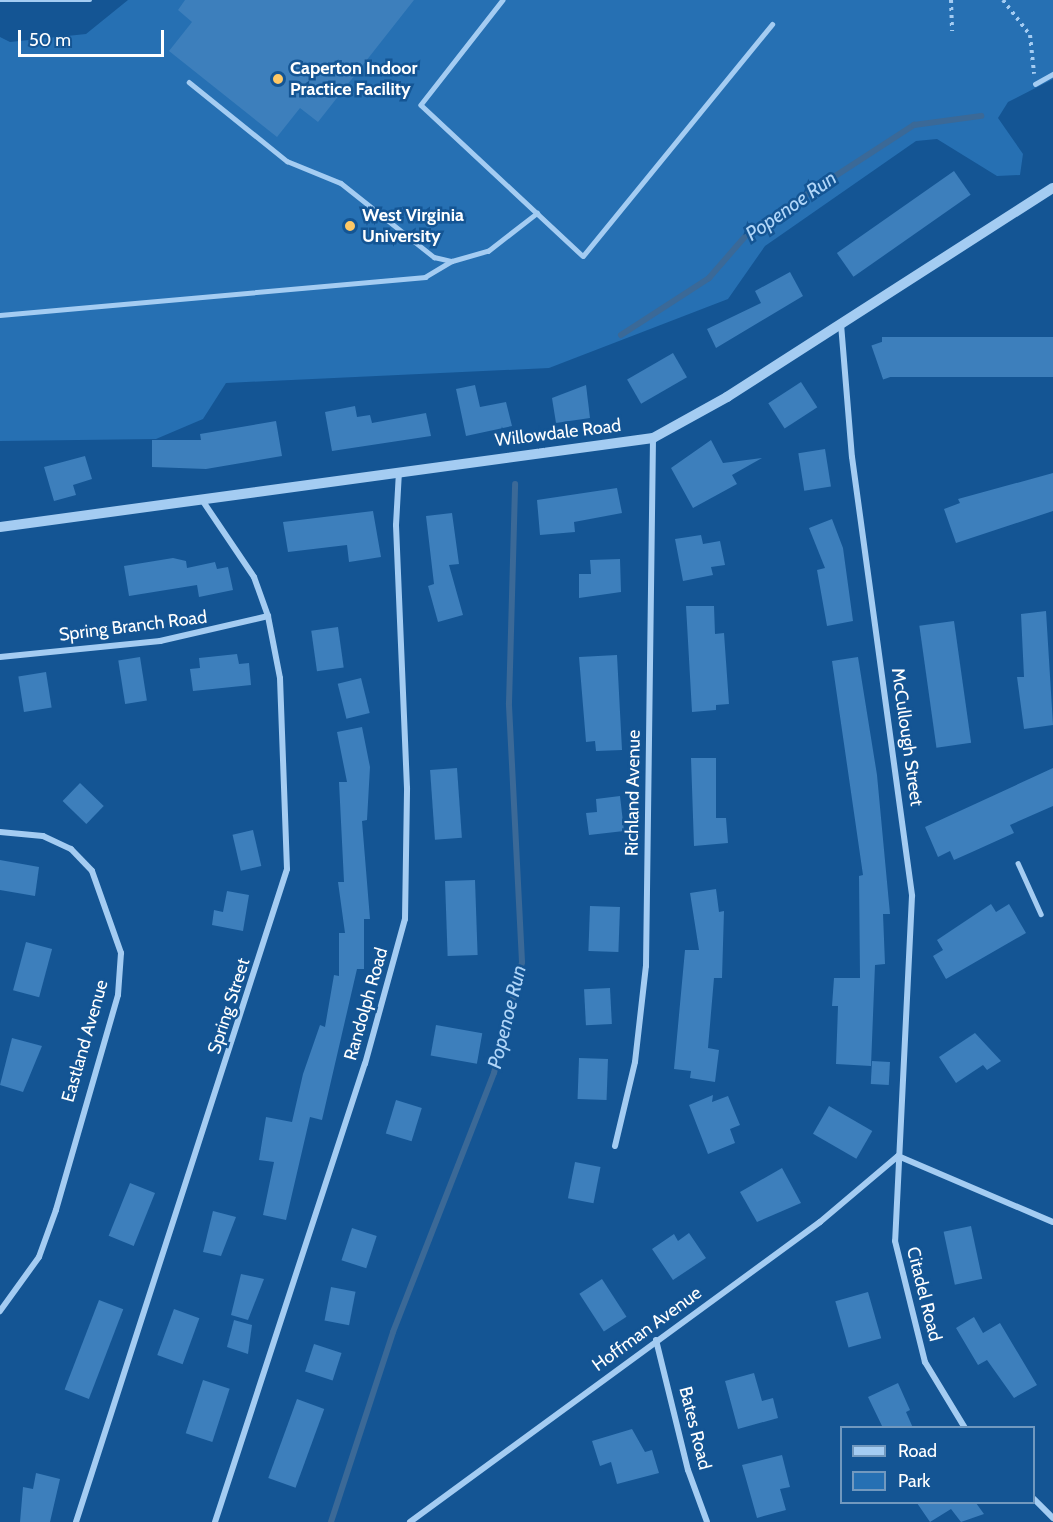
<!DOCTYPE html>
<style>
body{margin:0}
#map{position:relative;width:1053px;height:1522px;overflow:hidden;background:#145594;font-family:Cabin,sans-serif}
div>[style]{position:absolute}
.green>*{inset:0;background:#2670b3}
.stream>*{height:6px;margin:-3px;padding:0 3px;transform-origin:3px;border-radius:3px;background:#3b6997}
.building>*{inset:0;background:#3d7fbc;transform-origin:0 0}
.path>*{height:4px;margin-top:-2px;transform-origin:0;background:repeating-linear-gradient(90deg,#a4ccf2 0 3px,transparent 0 7.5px)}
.service>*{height:4.5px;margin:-2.25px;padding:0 2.25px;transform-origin:2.25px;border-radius:2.25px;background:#a4ccf2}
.minor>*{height:6px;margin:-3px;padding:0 3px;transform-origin:3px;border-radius:3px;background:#a4ccf2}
.tertiary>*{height:10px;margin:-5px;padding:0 5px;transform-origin:5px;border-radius:5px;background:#a4ccf2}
.dots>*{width:16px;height:16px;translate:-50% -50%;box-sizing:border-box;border:3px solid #145594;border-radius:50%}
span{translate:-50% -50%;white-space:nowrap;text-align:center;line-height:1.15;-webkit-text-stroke:5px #145594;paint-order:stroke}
.poi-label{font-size:18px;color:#fff;font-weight:700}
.left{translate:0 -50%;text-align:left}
.street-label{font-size:18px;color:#fff}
.water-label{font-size:20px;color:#b0d6f9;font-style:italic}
.legend{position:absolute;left:840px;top:1426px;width:195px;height:78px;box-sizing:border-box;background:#145594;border:2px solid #7299bf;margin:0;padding:8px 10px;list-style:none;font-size:18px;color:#fff}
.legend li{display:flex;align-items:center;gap:12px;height:30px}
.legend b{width:30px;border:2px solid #7299bf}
.scale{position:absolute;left:18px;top:30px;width:146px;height:27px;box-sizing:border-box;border:3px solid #fff;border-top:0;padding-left:8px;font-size:18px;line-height:21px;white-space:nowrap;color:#fff;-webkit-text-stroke:4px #145594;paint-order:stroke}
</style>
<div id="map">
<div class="green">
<i style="clip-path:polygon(128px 0,1053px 0,1053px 79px,1008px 102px,998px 118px,1023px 154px,1020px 175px,997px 176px,937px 139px,916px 141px,765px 246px,728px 299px,549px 368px,226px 383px,203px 419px,156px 439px,0 441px,0 37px,10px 42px,86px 34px)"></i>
</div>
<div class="stream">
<i style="left:621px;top:335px;width:105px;rotate:-32.9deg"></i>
<i style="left:709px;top:278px;width:61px;rotate:-49deg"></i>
<i style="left:749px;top:232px;width:197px;rotate:-33deg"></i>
<i style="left:914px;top:125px;width:68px;rotate:-7.7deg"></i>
<i style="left:331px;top:1522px;width:200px;rotate:-71.9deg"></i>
<i style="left:393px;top:1332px;width:278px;rotate:-68.7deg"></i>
<i style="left:494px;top:1073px;width:114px;rotate:-75.8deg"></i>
<i style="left:522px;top:962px;width:259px;rotate:-92.9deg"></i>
<i style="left:509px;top:703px;width:219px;rotate:-88.4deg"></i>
</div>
<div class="building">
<i style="clip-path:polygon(185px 0,414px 0,318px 122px,300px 108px,277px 137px,169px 51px,192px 22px,178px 10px)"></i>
<i style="left:954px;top:171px;width:29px;height:143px;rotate:55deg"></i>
<i style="clip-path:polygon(790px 272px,803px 296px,716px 348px,707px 329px,761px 303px,755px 291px)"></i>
<i style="left:896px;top:337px;width:36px;height:26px;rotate:71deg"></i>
<i style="left:1053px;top:337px;width:40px;height:171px;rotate:90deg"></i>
<i style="left:673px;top:353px;width:28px;height:53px;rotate:60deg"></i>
<i style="left:801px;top:382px;width:30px;height:39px;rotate:57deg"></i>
<i style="clip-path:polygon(475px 385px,480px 407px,506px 402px,512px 426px,466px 436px,456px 389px)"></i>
<i style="clip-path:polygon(586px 385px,590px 418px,556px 423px,552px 398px)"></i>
<i style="clip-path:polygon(355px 406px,357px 417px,370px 415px,372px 423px,426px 413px,431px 436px,332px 451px,325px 412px)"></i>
<i style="clip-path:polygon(276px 421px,282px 456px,206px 469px,152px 467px,152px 440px,201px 440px,200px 434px)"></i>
<i style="clip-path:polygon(711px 440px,723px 463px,762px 458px,732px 475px,737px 484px,693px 508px,671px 468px)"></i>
<i style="left:825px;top:449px;width:38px;height:27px;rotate:81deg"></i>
<i style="clip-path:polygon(85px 456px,92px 479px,73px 485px,76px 495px,54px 501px,44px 467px)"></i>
<i style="clip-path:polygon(1053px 473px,1053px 511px,956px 543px,944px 509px,960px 503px,958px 499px)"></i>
<i style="clip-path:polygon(617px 488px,622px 513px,574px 522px,575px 532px,540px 535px,537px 500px)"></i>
<i style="clip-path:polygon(373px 511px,381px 557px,349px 562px,347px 545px,288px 552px,283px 522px)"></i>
<i style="clip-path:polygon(452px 513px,459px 564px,449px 565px,463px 615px,438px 622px,428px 586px,434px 584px,426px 516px)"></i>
<i style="clip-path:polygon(832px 519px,843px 548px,853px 621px,827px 626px,817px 570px,825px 568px,809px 528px)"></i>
<i style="clip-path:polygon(701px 535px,703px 544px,720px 541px,725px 565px,711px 567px,713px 575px,683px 581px,675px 539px)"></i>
<i style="clip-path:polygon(173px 558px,186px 561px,187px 568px,215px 562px,217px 569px,228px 567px,233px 590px,199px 597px,197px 585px,129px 596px,124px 566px)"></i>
<i style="clip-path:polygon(620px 559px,621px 592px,579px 598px,579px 574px,591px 574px,590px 560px)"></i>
<i style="clip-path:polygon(686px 606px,714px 606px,715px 634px,724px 633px,729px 704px,716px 705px,716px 710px,692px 712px)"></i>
<i style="clip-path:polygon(1046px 611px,1053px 725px,1024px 729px,1017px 677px,1024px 677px,1021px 614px)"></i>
<i style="left:954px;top:621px;width:123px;height:35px;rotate:82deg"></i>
<i style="left:338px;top:627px;width:41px;height:27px;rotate:82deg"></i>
<i style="clip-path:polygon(237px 654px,239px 664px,249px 663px,251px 685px,193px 691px,190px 669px,200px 668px,199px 658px)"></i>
<i style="clip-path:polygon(617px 655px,622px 750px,596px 751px,595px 741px,586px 742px,579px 657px)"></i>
<i style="left:140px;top:657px;width:44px;height:22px;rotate:81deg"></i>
<i style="clip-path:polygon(858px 657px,877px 775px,890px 914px,883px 914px,885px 964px,875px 965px,871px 1066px,836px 1064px,838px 1006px,832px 1006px,834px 978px,860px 978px,859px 876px,863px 875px,832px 661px)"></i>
<i style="left:46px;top:672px;width:36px;height:28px;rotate:81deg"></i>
<i style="left:361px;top:678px;width:36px;height:24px;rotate:76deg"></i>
<i style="clip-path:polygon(362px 727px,370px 767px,367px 820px,362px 821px,370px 919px,364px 919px,364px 969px,357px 969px,322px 1120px,310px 1117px,286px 1220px,263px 1215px,274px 1162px,259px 1160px,266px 1117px,292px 1122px,303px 1074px,320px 1025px,325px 1027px,334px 975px,339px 976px,339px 933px,345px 933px,338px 882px,344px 882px,339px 782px,347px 782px,337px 732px)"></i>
<i style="clip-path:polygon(691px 758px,716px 758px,716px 818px,726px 818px,728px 843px,694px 846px)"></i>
<i style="left:457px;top:768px;width:70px;height:27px;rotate:86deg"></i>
<i style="clip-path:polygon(1053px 768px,1053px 806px,1010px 825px,1014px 833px,972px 852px,954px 860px,950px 851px,938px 857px,925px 827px)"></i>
<i style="left:80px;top:783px;width:33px;height:25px;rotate:44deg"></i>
<i style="clip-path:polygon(620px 796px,624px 831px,589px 835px,586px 813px,597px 812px,596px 799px)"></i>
<i style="left:253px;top:830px;width:37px;height:21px;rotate:77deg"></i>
<i style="clip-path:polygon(0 860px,39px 867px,35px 896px,0 890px)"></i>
<i style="left:475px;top:880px;width:75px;height:30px;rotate:88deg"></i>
<i style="clip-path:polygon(716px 889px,719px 912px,724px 911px,722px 978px,714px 978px,708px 1048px,719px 1050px,715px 1082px,690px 1078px,691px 1071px,674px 1069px,685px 950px,699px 950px,690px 893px)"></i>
<i style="clip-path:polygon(227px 891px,249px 895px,243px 931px,212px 925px,214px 910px,223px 912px)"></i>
<i style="clip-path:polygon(991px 904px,996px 912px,1009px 904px,1026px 933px,946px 979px,933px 956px,943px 950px,937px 940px)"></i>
<i style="left:590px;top:906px;width:30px;height:45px;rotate:2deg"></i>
<i style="left:26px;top:942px;width:27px;height:50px;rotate:15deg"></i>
<i style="left:610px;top:988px;width:36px;height:26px;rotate:87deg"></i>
<i style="left:436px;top:1025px;width:47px;height:31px;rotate:10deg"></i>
<i style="clip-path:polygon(975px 1033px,1001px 1061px,987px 1070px,983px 1065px,956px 1083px,939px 1057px)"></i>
<i style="clip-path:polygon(12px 1038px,42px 1046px,23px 1092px,0 1085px)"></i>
<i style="left:579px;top:1058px;width:29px;height:41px;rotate:2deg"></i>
<i style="left:872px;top:1061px;width:18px;height:23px;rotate:3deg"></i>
<i style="clip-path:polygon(713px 1095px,712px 1102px,728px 1096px,740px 1125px,730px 1129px,735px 1143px,708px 1154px,689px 1105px)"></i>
<i style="left:396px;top:1100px;width:27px;height:35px;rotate:17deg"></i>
<i style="left:829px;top:1106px;width:50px;height:32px;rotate:30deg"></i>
<i style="left:575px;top:1162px;width:26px;height:37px;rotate:11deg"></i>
<i style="clip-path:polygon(782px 1168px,801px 1203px,757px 1222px,740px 1192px)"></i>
<i style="left:130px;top:1183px;width:27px;height:57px;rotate:22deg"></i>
<i style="clip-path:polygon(213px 1211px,236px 1217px,221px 1256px,203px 1252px)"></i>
<i style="left:971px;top:1226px;width:54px;height:28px;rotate:78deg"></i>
<i style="left:352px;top:1228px;width:26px;height:34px;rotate:18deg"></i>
<i style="clip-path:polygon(689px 1233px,706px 1258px,673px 1280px,652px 1249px,674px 1234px,678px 1241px)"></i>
<i style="clip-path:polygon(241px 1274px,264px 1279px,248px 1320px,231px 1315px)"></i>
<i style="left:602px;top:1279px;width:45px;height:27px;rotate:57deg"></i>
<i style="left:331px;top:1287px;width:25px;height:34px;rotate:11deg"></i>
<i style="left:868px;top:1292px;width:48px;height:34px;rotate:74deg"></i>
<i style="left:99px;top:1300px;width:26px;height:96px;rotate:21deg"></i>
<i style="left:174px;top:1309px;width:27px;height:49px;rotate:20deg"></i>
<i style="clip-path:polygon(974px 1317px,983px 1333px,1000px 1323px,1037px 1385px,1014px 1398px,987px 1360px,978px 1365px,956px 1328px)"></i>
<i style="clip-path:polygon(234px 1320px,252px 1325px,248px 1354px,227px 1347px)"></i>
<i style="left:314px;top:1344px;width:29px;height:29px;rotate:18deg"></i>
<i style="clip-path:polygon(754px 1373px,762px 1401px,773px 1398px,778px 1418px,738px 1429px,725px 1381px)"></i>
<i style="left:203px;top:1380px;width:28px;height:56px;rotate:18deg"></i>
<i style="clip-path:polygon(898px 1383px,910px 1410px,906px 1412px,913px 1428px,883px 1428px,868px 1397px)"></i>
<i style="left:297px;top:1399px;width:29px;height:84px;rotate:20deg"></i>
<i style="clip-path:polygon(632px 1429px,645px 1452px,652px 1450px,659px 1473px,617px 1484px,611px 1462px,600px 1466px,592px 1441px)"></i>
<i style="clip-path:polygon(782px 1455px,790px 1487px,780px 1489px,786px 1510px,757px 1518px,742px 1465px)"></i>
<i style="clip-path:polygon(36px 1473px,60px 1479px,50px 1522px,20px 1522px,23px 1487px,33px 1489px)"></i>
<i style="clip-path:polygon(917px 1503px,976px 1503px,984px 1514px,961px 1522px,951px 1509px,930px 1522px)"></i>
</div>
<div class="path">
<i style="left:951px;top:0;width:31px;rotate:88deg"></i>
<i style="left:1003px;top:0;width:44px;rotate:52.4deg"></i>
<i style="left:1030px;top:35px;width:39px;rotate:84deg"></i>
</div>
<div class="service">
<i style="left:0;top:0;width:90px"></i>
<i style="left:503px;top:0;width:133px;rotate:128deg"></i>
<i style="left:421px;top:105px;width:221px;rotate:43deg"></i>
<i style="left:583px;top:256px;width:299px;rotate:-50.8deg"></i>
<i style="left:189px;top:82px;width:126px;rotate:38.9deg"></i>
<i style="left:287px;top:161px;width:58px;rotate:22.2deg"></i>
<i style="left:341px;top:183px;width:119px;rotate:38.5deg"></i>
<i style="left:434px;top:257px;width:18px;rotate:13deg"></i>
<i style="left:452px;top:261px;width:37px;rotate:-16deg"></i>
<i style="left:488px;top:251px;width:62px;rotate:-37.8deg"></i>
<i style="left:1035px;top:84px;width:21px;rotate:-29deg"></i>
<i style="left:0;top:315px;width:427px;rotate:-5.1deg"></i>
<i style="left:425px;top:277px;width:31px;rotate:-31deg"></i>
<i style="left:1018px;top:863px;width:56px;rotate:65.7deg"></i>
</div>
<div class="minor">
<i style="left:841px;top:324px;width:133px;rotate:85.3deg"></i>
<i style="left:852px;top:457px;width:443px;rotate:82.2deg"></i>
<i style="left:912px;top:896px;width:345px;rotate:92.8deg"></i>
<i style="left:895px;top:1241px;width:125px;rotate:76.1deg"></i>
<i style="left:925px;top:1362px;width:77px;rotate:58.8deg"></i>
<i style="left:0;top:657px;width:161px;rotate:-5.7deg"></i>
<i style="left:160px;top:641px;width:111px;rotate:-13deg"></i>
<i style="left:0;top:832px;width:43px;rotate:5.3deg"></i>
<i style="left:43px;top:836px;width:31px;rotate:25deg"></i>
<i style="left:71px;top:849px;width:30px;rotate:46deg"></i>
<i style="left:92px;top:871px;width:87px;rotate:70.5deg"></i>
<i style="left:121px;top:953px;width:42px;rotate:94.1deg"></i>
<i style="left:118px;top:995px;width:224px;rotate:106.1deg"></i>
<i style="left:56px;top:1210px;width:50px;rotate:109.9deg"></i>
<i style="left:39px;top:1257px;width:67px;rotate:125.8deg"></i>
<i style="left:615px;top:1146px;width:86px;rotate:-76.6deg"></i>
<i style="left:635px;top:1062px;width:97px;rotate:-83.5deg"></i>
<i style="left:646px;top:966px;width:528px;rotate:-89.24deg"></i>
<i style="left:898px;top:1156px;width:168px;rotate:23.1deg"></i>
<i style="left:656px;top:1340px;width:134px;rotate:76.2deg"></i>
<i style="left:688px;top:1470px;width:55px;rotate:69.9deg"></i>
<i style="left:1034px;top:1499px;width:27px;rotate:45deg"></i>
<i style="left:76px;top:1522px;width:686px;rotate:-72.09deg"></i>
<i style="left:287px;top:869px;width:191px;rotate:-92.1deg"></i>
<i style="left:280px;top:678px;width:63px;rotate:-101deg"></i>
<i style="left:268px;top:616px;width:41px;rotate:-109.7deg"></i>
<i style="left:254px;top:577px;width:93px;rotate:-124deg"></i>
<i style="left:215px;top:1522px;width:482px;rotate:-71.9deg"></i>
<i style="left:365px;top:1064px;width:150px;rotate:-74.6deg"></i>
<i style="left:405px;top:919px;width:131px;rotate:-89.1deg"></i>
<i style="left:407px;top:788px;width:263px;rotate:-92.4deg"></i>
<i style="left:396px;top:525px;width:54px;rotate:-86.8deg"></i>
<i style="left:410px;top:1522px;width:508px;rotate:-36.19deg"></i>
<i style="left:820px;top:1222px;width:102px;rotate:-40.2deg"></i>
</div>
<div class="tertiary">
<i style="left:0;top:527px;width:659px;rotate:-7.76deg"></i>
<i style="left:653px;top:438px;width:85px;rotate:-29deg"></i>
<i style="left:727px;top:397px;width:387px;rotate:-32.7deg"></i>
</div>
<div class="dots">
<i style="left:278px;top:79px;background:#ffc865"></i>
<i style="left:350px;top:226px;background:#ffc865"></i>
</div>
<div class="poi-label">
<span class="left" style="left:290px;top:79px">Caperton Indoor<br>Practice Facility</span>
<span class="left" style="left:362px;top:226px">West Virginia<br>University</span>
</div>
<div class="street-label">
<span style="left:558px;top:433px;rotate:-7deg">Willowdale Road</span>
<span style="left:133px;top:626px;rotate:-7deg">Spring Branch Road</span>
<span style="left:907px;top:737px;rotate:82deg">McCullough Street</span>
<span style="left:633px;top:793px;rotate:-89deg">Richland Avenue</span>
<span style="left:366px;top:1004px;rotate:-74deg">Randolph Road</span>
<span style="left:229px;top:1006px;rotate:-72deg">Spring Street</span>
<span style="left:85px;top:1041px;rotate:-74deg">Eastland Avenue</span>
<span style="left:924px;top:1294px;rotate:76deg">Citadel Road</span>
<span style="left:647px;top:1329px;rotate:-36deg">Hoffman Avenue</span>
<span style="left:695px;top:1428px;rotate:76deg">Bates Road</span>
</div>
<div class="water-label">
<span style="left:791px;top:206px;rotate:-35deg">Popenoe Run</span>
<span style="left:507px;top:1017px;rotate:-76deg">Popenoe Run</span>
</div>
<ul class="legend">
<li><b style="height:8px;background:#a4ccf2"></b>Road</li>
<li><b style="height:16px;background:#2670b3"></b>Park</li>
</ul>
<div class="scale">50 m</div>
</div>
